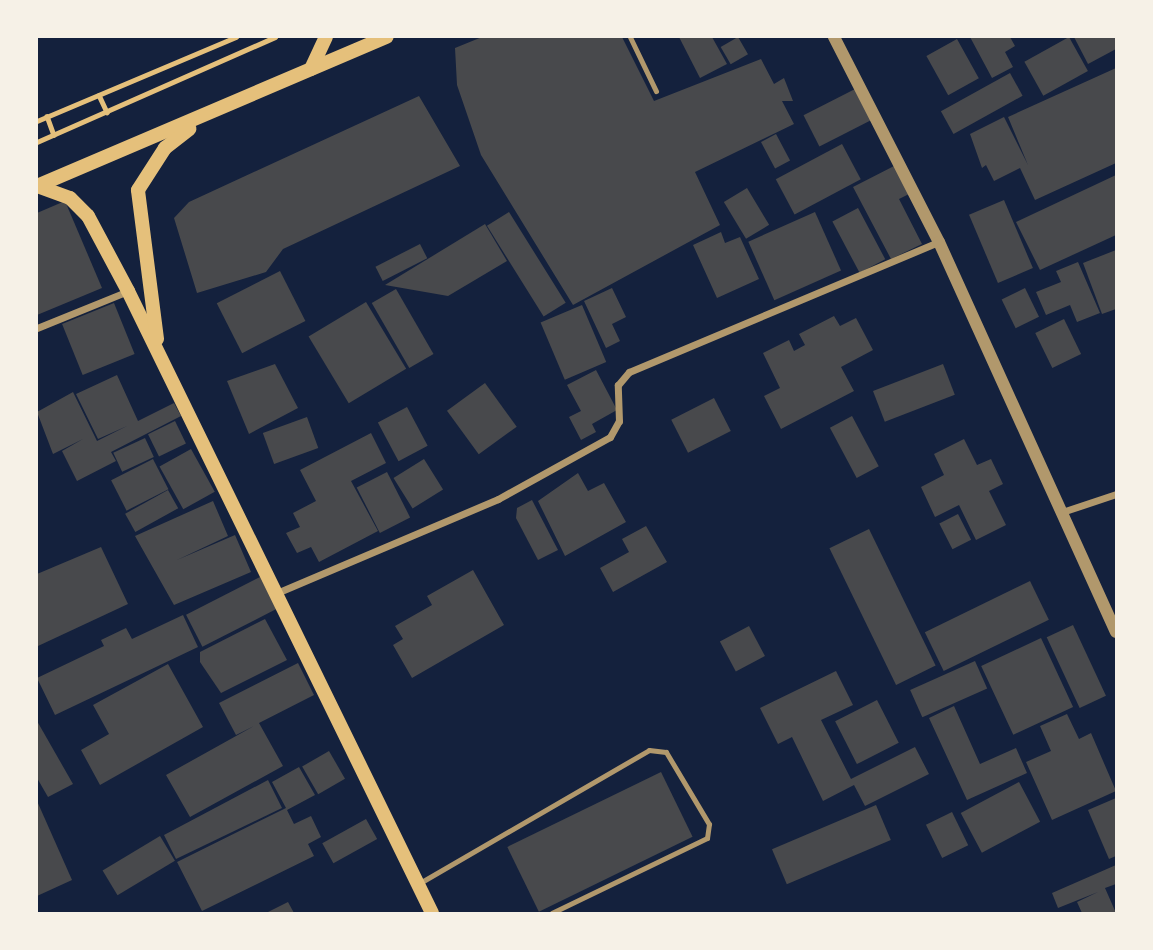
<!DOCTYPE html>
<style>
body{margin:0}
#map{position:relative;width:1153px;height:950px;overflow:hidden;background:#14213d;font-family:"Fira Sans Condensed",sans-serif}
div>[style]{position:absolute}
.building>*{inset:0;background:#48494c;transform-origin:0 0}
.path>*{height:4.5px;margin:-2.25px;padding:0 2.25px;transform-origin:2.25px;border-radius:2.25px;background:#e5c07b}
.service>*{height:5px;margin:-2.5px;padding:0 2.5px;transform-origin:2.5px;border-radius:2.5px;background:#b1986c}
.minor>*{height:7px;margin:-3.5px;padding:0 3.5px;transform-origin:3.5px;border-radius:3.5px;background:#b1986c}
.tertiary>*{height:12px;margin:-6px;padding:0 6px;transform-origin:6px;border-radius:6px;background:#b1986c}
.secondary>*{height:14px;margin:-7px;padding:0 7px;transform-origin:7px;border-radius:7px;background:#e5c07b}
span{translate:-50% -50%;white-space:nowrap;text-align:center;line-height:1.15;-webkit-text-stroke:5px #f6f1e7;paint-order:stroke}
.frame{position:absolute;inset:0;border:38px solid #f6f1e7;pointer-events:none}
</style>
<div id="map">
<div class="building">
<i style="clip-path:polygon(482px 37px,622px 37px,654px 101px,761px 59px,774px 84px,784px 78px,793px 101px,782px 101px,794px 124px,695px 172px,720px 225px,573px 305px,481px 155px,457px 85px,455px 48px)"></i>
<i style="clip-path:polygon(679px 37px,712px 37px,727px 64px,700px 78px)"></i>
<i style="left:738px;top:37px;width:20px;height:20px;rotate:60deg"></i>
<i style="clip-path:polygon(970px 37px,1010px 37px,1015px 46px,1005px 52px,1013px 67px,992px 78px)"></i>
<i style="left:1069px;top:37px;width:39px;height:51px;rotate:61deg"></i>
<i style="clip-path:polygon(1074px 37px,1116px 37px,1116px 49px,1088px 64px)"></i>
<i style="left:957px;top:39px;width:45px;height:35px;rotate:61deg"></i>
<i style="clip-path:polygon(1116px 68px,1116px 163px,1035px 200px,1020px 168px,994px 181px,986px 165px,982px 168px,970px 134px,1004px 117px,1028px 165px,1008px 117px)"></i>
<i style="left:1010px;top:73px;width:26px;height:79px;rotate:61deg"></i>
<i style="left:857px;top:88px;width:35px;height:60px;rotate:63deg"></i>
<i style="clip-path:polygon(419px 96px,460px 166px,283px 249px,266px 272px,197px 293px,174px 218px,189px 202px)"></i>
<i style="left:776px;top:134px;width:30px;height:17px;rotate:62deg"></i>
<i style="left:842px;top:144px;width:40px;height:75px;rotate:62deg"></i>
<i style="clip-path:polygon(896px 165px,911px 193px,899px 199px,922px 244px,891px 259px,853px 187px)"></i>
<i style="clip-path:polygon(1116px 175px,1116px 235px,1040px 270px,1016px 222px)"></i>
<i style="left:747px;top:188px;width:43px;height:27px;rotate:59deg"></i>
<i style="left:1004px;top:200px;width:74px;height:38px;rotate:67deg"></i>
<i style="clip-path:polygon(65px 201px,102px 288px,37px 315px,37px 213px)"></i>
<i style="left:858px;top:208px;width:58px;height:29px;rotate:62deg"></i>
<i style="left:509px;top:212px;width:107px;height:26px;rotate:58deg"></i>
<i style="left:815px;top:212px;width:64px;height:73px;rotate:66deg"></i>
<i style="clip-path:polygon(485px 224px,507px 261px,448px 296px,385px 285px)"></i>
<i style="clip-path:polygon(721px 232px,725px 243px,740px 237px,759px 279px,717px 298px,693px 245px)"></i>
<i style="left:420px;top:244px;width:16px;height:50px;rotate:63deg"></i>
<i style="clip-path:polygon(1116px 250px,1116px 309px,1102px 314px,1083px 263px)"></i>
<i style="clip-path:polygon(1078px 262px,1100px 313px,1077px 322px,1070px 305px,1046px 315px,1036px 292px,1061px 282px,1056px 271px)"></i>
<i style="left:280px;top:271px;width:56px;height:71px;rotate:63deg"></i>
<i style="clip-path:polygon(612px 288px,626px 317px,612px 324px,620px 341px,606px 348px,584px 301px)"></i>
<i style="left:1025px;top:288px;width:32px;height:26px;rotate:64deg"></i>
<i style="left:396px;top:289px;width:75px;height:28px;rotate:60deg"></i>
<i style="left:366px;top:302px;width:78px;height:67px;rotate:59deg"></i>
<i style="left:114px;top:303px;width:55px;height:56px;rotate:68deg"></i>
<i style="left:582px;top:305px;width:62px;height:45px;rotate:67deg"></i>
<i style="clip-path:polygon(834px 316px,840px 326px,856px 318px,873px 350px,841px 367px,854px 391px,781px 429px,764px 396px,780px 388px,763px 353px,789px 340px,794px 351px,805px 345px,799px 334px)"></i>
<i style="left:1064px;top:319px;width:39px;height:32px;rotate:64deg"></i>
<i style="clip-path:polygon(275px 364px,298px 408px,249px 434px,227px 381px)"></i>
<i style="left:943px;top:364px;width:33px;height:75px;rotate:69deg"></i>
<i style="clip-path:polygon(596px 370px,617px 410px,592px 424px,596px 432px,581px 440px,569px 417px,581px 411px,567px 385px)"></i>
<i style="clip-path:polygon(117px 375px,138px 421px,174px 403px,181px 416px,111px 452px,116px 461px,77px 481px,62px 451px,83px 439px,53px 454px,37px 412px,73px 392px,97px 441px,127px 426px,98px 439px,76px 394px)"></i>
<i style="left:485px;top:383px;width:54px;height:47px;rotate:54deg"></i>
<i style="left:714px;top:398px;width:37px;height:48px;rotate:63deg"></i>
<i style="left:407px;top:407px;width:44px;height:33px;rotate:62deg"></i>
<i style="left:852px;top:416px;width:57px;height:25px;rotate:62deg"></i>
<i style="left:307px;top:417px;width:33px;height:47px;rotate:70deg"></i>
<i style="left:175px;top:421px;width:25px;height:30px;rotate:64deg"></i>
<i style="clip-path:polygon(371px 433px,386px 463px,351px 481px,378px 531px,319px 562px,311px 547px,297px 553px,286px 533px,300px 527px,293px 513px,316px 501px,300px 470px)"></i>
<i style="left:145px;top:438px;width:21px;height:35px;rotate:65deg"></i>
<i style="clip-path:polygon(964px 439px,977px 465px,991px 459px,1003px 484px,989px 491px,1006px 525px,976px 540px,959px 505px,935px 517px,921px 487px,944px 475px,934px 454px)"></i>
<i style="left:191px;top:449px;width:49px;height:36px;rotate:61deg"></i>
<i style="left:153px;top:459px;width:34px;height:47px;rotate:63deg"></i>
<i style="left:424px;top:459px;width:36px;height:36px;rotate:58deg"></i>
<i style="left:387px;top:472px;width:51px;height:34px;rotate:63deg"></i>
<i style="clip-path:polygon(578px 473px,588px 491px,604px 483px,626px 522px,565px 556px,538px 501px)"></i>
<i style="left:168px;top:490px;width:21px;height:49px;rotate:61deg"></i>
<i style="clip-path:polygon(532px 500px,558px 550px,538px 560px,516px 518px,517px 508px)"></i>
<i style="clip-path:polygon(213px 501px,228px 536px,177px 560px,235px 535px,251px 572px,174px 605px,135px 536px)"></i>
<i style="left:958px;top:514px;width:29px;height:21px;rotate:63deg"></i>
<i style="clip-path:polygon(646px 526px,667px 562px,613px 592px,600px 568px,629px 552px,622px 539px)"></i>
<i style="left:869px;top:529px;width:152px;height:44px;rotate:64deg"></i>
<i style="clip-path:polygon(101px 547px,128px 604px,38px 646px,37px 574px)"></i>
<i style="clip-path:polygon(473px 570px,504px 625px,412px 678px,393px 645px,403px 639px,395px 626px,432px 605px,427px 596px)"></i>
<i style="left:260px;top:577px;width:36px;height:83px;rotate:63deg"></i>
<i style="left:1030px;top:581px;width:43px;height:117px;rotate:64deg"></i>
<i style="clip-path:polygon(183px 615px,198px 647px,55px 715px,37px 678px,104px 646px,101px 640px,126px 628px,132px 639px)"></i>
<i style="clip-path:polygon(265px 619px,287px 660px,221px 693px,200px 662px,200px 652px)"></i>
<i style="left:1073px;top:625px;width:78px;height:29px;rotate:65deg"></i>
<i style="left:749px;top:626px;width:34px;height:33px;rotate:62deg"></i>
<i style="left:1041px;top:638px;width:76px;height:66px;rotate:65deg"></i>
<i style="left:975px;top:661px;width:30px;height:71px;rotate:66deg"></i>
<i style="clip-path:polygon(298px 663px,314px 695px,259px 723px,283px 766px,190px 817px,166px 775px,254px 726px,236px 735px,219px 703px)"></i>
<i style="clip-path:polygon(168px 664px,203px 727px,100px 785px,81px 750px,109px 734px,93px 705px)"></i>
<i style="clip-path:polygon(836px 671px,853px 705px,821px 720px,851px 779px,915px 747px,929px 774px,865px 806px,854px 785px,823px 801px,792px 737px,778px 744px,760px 708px)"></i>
<i style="left:877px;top:700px;width:48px;height:47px;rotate:63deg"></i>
<i style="clip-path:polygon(954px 706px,980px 764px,1016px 748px,1027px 773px,967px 800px,929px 718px)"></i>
<i style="clip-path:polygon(1067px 714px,1079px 739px,1091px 733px,1116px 791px,1052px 820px,1026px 762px,1051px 751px,1040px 726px)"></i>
<i style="clip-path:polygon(37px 721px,73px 784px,48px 797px,37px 778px)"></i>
<i style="left:329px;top:751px;width:32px;height:31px;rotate:60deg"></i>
<i style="clip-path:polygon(299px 767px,315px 795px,287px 810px,294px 824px,311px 816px,321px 837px,308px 844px,314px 856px,202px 911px,177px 862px,286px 808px,272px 782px)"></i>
<i style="left:661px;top:772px;width:72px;height:171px;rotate:64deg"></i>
<i style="clip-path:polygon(268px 780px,282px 808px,176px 859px,164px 835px)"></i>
<i style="left:1019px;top:782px;width:45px;height:66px;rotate:62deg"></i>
<i style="clip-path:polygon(1116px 798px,1116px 856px,1109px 859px,1088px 810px)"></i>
<i style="clip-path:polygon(37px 801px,72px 880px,37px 896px)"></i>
<i style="left:876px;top:805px;width:38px;height:113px;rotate:67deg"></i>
<i style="left:952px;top:812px;width:37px;height:29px;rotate:64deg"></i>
<i style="left:366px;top:819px;width:23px;height:50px;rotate:61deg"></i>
<i style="left:160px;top:836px;width:29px;height:67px;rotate:59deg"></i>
<i style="clip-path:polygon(1116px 865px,1116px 884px,1105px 888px,1116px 913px,1082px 913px,1077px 902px,1098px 892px,1058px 908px,1052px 893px)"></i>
<i style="clip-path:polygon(288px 902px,294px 913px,266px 913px)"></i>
</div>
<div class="path">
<i style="left:99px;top:95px;width:19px;rotate:65deg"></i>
<i style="left:47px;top:116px;width:20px;rotate:70deg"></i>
<i style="left:37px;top:121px;width:216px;rotate:-22.9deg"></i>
<i style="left:37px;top:142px;width:260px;rotate:-23.8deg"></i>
</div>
<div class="service">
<i style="left:630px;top:37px;width:60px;rotate:64.3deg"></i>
<i style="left:418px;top:884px;width:267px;rotate:-30.1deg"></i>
<i style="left:649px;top:750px;width:17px;rotate:7deg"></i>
<i style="left:666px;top:752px;width:84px;rotate:59.2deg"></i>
<i style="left:709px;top:824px;width:14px;rotate:98deg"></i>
<i style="left:707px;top:838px;width:172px;rotate:154.2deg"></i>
</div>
<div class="minor">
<i style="left:37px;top:328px;width:98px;rotate:-22.1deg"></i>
<i style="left:1062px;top:512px;width:57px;rotate:-18.4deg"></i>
<i style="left:279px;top:592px;width:238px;rotate:-23deg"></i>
<i style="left:498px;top:499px;width:128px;rotate:-29deg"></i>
<i style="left:610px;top:437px;width:18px;rotate:-61deg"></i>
<i style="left:619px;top:421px;width:36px;rotate:-92deg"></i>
<i style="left:618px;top:385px;width:17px;rotate:-50deg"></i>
<i style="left:629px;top:372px;width:336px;rotate:-22.8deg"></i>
</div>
<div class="tertiary">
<i style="left:834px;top:37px;width:230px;rotate:62.9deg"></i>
<i style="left:939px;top:242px;width:428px;rotate:65.6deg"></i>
</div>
<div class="secondary">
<i style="left:311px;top:69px;width:35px;rotate:-65deg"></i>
<i style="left:37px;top:186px;width:35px;rotate:20deg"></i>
<i style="left:70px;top:198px;width:25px;rotate:45deg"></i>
<i style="left:88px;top:216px;width:85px;rotate:61.9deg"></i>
<i style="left:128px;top:291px;width:692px;rotate:63.95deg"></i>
<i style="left:37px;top:186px;width:380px;rotate:-23.1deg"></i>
<i style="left:157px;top:339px;width:150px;rotate:-97.3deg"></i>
<i style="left:138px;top:190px;width:50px;rotate:-57.3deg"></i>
<i style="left:165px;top:148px;width:31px;rotate:-38deg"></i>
</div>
<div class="frame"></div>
</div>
